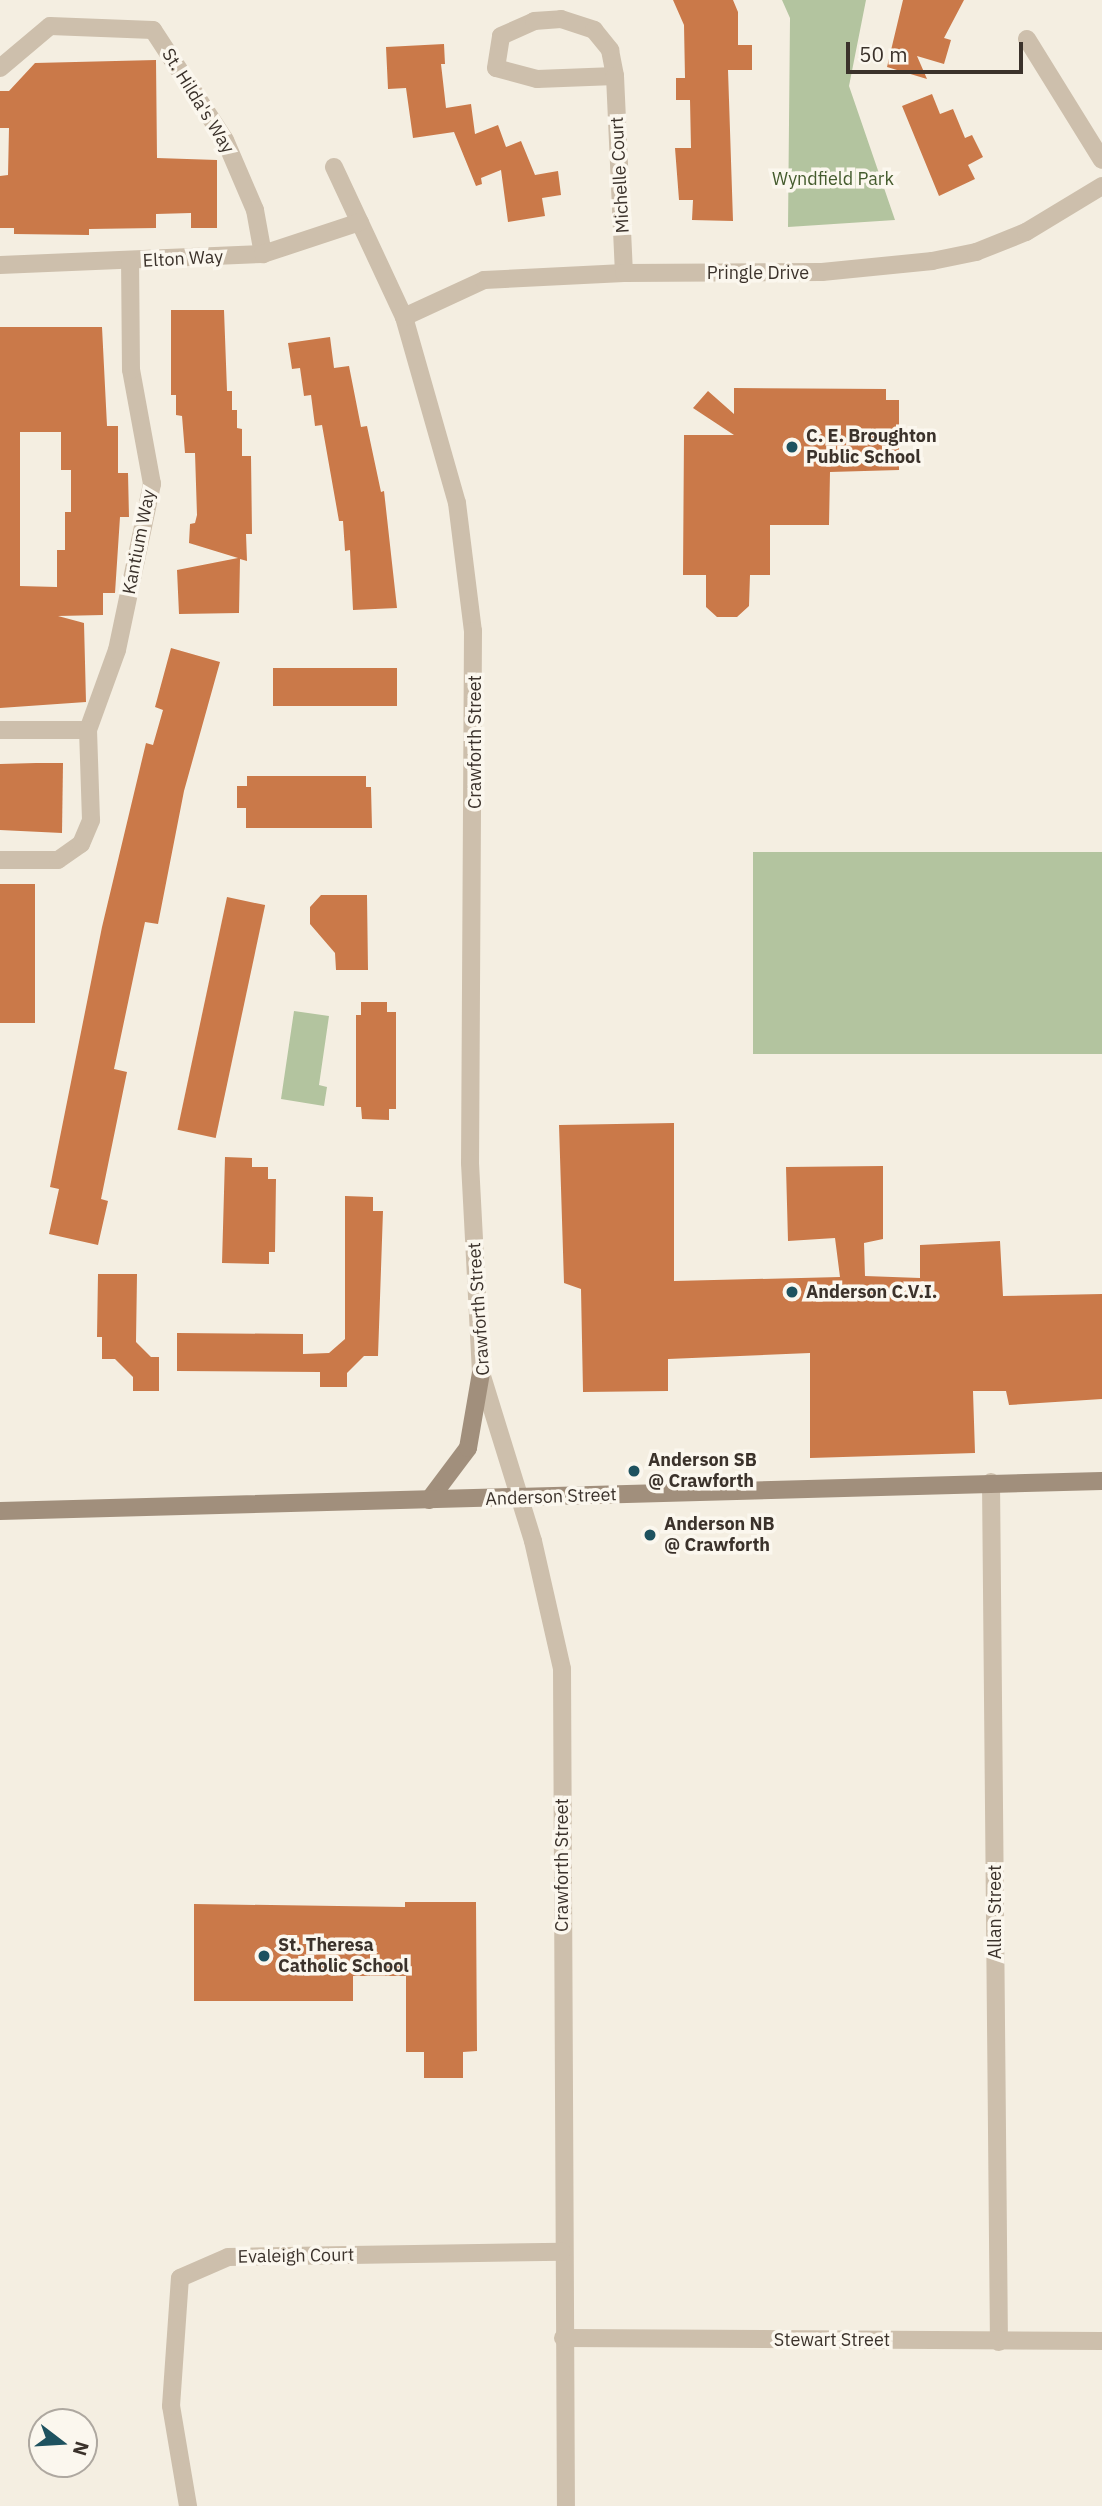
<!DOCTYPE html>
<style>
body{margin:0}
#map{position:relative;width:1102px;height:2506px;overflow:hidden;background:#f4eee1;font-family:"IBM Plex Sans",sans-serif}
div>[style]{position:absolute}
.green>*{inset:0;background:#b3c49f;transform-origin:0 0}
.building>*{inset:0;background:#ca7949;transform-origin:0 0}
.street>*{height:18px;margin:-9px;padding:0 9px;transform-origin:9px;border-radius:9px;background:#cdbfac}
.secondary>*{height:18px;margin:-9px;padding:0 9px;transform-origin:9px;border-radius:9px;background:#a18f7c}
.dots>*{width:19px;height:19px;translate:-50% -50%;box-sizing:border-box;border:4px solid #fbf7ee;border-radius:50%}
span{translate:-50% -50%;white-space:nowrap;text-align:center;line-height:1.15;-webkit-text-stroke:7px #fbf7ee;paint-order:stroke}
.street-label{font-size:18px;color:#3b322b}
.park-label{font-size:18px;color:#445b2d}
.poi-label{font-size:18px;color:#3b322b;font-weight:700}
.left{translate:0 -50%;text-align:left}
.north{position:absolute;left:28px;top:2408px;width:70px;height:70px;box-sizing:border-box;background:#fbf7ee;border:2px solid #aea8a0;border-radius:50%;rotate:107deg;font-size:19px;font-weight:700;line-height:28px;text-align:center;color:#3b322b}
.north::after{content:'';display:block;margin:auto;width:24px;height:32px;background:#1e525f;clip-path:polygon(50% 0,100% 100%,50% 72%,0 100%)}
.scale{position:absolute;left:846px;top:42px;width:177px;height:32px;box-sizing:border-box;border:4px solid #3b322b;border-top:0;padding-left:9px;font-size:21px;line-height:24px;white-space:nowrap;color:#3b322b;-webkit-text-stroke:5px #fbf7ee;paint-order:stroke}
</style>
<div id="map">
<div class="green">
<i style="clip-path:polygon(782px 0,866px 0,849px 86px,895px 220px,788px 227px,790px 18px)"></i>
<i style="left:1102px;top:852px;width:202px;height:349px;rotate:90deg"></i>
<i style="clip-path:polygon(294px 1011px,329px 1016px,319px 1085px,327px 1087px,324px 1106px,281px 1099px)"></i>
</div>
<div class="building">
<i style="clip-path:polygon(673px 0,733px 0,738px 12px,738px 45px,752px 45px,752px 70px,728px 70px,733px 221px,692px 220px,693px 200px,679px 200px,675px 148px,691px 148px,690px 100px,676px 100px,676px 78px,685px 78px,684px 25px)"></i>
<i style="clip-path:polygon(903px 0,964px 0,944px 38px,951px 40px,944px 64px,917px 56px,927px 79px,887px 67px)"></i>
<i style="clip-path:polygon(444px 44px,445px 64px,441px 64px,446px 108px,471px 104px,475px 134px,498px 125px,506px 147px,521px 141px,535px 175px,558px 171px,561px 195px,542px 198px,545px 216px,508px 222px,501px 170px,481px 178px,482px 184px,476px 186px,454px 132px,413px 138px,406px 88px,388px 89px,386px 47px)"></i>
<i style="clip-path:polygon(156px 60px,157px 158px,217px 160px,217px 228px,191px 228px,191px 213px,156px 214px,156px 228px,89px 229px,89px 235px,14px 234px,14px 228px,0 228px,0 176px,8px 175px,9px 128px,0 128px,0 91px,9px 91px,35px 63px)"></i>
<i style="clip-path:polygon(932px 94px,940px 114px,953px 109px,965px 138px,972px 135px,983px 157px,968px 165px,975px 179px,939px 196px,902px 106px)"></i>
<i style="clip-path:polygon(171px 310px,224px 310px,227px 391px,232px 391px,232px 410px,237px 410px,237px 428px,242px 429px,242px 456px,251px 456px,252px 534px,246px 534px,247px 561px,240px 559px,239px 613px,179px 614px,177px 570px,238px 558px,189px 543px,190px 524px,195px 523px,197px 515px,195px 453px,185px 453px,182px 416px,176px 415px,176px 395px,171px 395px)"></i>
<i style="clip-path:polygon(evenodd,0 327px,102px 327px,107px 426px,118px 426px,118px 473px,128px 473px,129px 517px,120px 517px,115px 593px,103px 593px,103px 615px,58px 616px,84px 623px,86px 702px,0 708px,0 327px,20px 432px,61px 432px,61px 470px,71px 470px,71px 512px,65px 512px,65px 550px,57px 550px,57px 587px,20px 586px,20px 432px)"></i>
<i style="clip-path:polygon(330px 337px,334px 368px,349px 366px,361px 427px,367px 426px,381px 492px,384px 491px,397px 608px,353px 610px,350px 550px,345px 551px,343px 521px,339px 521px,322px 425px,315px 426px,311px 395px,304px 396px,300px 368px,292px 369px,288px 343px)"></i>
<i style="clip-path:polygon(734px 388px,886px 389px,886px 400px,899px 400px,899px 470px,830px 472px,829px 525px,770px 525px,770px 575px,750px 575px,749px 606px,737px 617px,717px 617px,706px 607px,706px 575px,683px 575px,684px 435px,734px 435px,693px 408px,708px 391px,734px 414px)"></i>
<i style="clip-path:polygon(171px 648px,220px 662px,184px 791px,158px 924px,145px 922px,114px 1069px,127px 1072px,101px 1199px,108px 1201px,98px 1245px,49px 1234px,59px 1189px,50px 1187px,102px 927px,146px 743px,153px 745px,163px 710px,155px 707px)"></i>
<i style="left:273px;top:668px;width:124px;height:38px"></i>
<i style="clip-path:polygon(36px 763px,63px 763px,62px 833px,0 830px,0 764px)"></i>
<i style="clip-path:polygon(247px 776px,366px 776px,366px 787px,371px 787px,372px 828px,246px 828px,246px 808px,237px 808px,237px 786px,247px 786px)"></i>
<i style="left:0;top:884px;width:35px;height:139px"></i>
<i style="clip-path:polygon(321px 895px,367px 895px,368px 970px,336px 970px,335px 953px,310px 924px,310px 907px)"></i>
<i style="left:227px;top:897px;width:39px;height:238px;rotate:12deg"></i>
<i style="clip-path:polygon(361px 1002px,387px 1002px,387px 1012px,396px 1012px,396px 1109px,389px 1109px,389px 1120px,362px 1119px,361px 1107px,356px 1107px,356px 1015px,361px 1015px)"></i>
<i style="clip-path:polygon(674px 1123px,674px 1281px,840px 1277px,835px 1238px,788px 1241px,786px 1167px,883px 1166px,883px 1239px,864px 1243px,865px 1276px,920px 1278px,920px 1245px,1000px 1241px,1003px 1296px,1102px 1294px,1102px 1399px,1009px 1405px,1006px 1391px,973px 1391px,975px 1453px,810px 1458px,810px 1353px,668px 1359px,668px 1391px,583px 1392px,581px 1289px,564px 1283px,559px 1125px)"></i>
<i style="clip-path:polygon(225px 1157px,252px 1158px,252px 1167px,268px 1167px,268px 1179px,276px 1179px,275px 1252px,269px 1252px,269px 1264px,222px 1263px)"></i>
<i style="clip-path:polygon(345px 1196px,373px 1197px,373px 1211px,383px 1211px,378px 1356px,364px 1356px,347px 1373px,347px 1387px,320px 1387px,320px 1372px,177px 1371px,177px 1333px,303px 1334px,303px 1354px,329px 1353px,345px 1339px)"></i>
<i style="clip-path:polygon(98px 1274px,137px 1274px,136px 1342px,151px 1357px,159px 1357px,159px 1391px,133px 1391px,133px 1377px,115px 1359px,102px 1359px,102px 1337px,97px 1337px)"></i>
<i style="clip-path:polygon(405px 1902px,476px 1902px,477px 2051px,463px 2052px,463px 2078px,424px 2078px,424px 2052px,406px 2052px,406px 1976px,353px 1976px,353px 2001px,194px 2001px,194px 1904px,405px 1907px)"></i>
</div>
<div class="street">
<i style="left:1027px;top:39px;width:142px;rotate:58.2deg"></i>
<i style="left:0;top:68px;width:65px;rotate:-40deg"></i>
<i style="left:50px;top:26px;width:103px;rotate:2.2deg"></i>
<i style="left:153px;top:30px;width:131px;rotate:56.8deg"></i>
<i style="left:225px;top:140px;width:76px;rotate:66.8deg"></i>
<i style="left:255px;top:210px;width:45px;rotate:79.7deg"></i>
<i style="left:615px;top:76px;width:78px;rotate:177.8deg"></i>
<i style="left:537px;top:79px;width:42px;rotate:-165deg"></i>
<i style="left:496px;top:68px;width:32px;rotate:-81deg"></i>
<i style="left:501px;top:36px;width:36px;rotate:-24deg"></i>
<i style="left:534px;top:21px;width:27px;rotate:-4deg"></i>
<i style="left:561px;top:19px;width:35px;rotate:18deg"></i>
<i style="left:594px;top:30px;width:26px;rotate:51deg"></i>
<i style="left:610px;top:50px;width:26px;rotate:79deg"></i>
<i style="left:615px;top:76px;width:197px;rotate:87.4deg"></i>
<i style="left:334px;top:167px;width:166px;rotate:65deg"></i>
<i style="left:404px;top:317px;width:193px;rotate:74.1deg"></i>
<i style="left:457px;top:503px;width:129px;rotate:82.9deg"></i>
<i style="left:473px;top:631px;width:532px;rotate:90.32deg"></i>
<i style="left:470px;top:1163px;width:210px;rotate:87deg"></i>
<i style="left:481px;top:1373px;width:176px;rotate:72.8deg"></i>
<i style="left:533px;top:1541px;width:131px;rotate:77.2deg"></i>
<i style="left:562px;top:1669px;width:837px;rotate:89.73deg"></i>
<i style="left:0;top:265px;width:263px;rotate:-2.4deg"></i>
<i style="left:263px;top:254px;width:102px;rotate:-18.3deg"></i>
<i style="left:404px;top:317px;width:88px;rotate:-24.8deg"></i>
<i style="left:484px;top:280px;width:140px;rotate:-2.9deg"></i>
<i style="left:624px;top:273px;width:198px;rotate:-0.3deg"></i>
<i style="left:822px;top:272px;width:111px;rotate:-5.7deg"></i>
<i style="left:932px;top:261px;width:45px;rotate:-11.6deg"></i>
<i style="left:976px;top:252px;width:54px;rotate:-21.8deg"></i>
<i style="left:1026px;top:232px;width:89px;rotate:-31.2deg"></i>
<i style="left:0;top:730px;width:88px"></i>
<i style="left:88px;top:730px;width:85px;rotate:-70.1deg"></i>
<i style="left:117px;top:650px;width:170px;rotate:-78.1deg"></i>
<i style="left:152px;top:484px;width:116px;rotate:-100.4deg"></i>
<i style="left:131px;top:370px;width:108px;rotate:-90.5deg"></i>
<i style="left:0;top:860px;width:58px"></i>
<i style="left:58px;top:860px;width:28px;rotate:-35deg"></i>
<i style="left:81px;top:844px;width:26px;rotate:-67deg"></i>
<i style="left:91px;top:820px;width:90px;rotate:-91.9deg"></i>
<i style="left:991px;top:1482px;width:860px;rotate:89.47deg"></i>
<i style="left:563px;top:2338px;width:539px;rotate:0.32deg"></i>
<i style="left:188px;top:2506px;width:101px;rotate:-99.6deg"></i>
<i style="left:171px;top:2406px;width:128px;rotate:-86deg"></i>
<i style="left:180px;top:2278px;width:52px;rotate:-23.6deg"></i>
<i style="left:228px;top:2257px;width:334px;rotate:-0.9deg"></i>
</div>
<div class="secondary">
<i style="left:429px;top:1500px;width:65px;rotate:-53.1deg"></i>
<i style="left:468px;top:1448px;width:76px;rotate:-80.2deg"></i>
<i style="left:0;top:1511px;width:1102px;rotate:-1.56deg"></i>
</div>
<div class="dots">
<i style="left:792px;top:447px;background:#1e525f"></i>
<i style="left:792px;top:1292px;background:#1e525f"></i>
<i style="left:634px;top:1471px;background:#1e525f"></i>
<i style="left:650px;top:1535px;background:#1e525f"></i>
<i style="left:264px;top:1956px;background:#1e525f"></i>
</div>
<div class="street-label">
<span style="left:198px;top:101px;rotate:58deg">St. Hilda's Way</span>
<span style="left:620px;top:175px;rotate:-93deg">Michelle Court</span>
<span style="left:183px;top:259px;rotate:-3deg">Elton Way</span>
<span style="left:758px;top:273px">Pringle Drive</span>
<span style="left:139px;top:542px;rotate:-79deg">Kantium Way</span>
<span style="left:475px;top:742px;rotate:-90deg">Crawforth Street</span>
<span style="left:479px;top:1309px;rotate:-94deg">Crawforth Street</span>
<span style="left:551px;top:1497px;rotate:-2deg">Anderson Street</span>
<span style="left:562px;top:1865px;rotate:-90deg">Crawforth Street</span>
<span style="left:995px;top:1912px;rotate:-90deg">Allan Street</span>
<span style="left:296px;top:2256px;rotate:-1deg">Evaleigh Court</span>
<span style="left:832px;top:2340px">Stewart Street</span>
</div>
<div class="park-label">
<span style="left:833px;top:179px">Wyndfield Park</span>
</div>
<div class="poi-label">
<span class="left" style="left:806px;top:447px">C. E. Broughton<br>Public School</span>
<span class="left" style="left:806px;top:1292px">Anderson C.V.I.</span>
<span class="left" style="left:648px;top:1471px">Anderson SB<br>@ Crawforth</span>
<span class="left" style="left:664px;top:1535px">Anderson NB<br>@ Crawforth</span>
<span class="left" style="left:278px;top:1956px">St. Theresa<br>Catholic School</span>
</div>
<div class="north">N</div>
<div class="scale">50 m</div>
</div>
